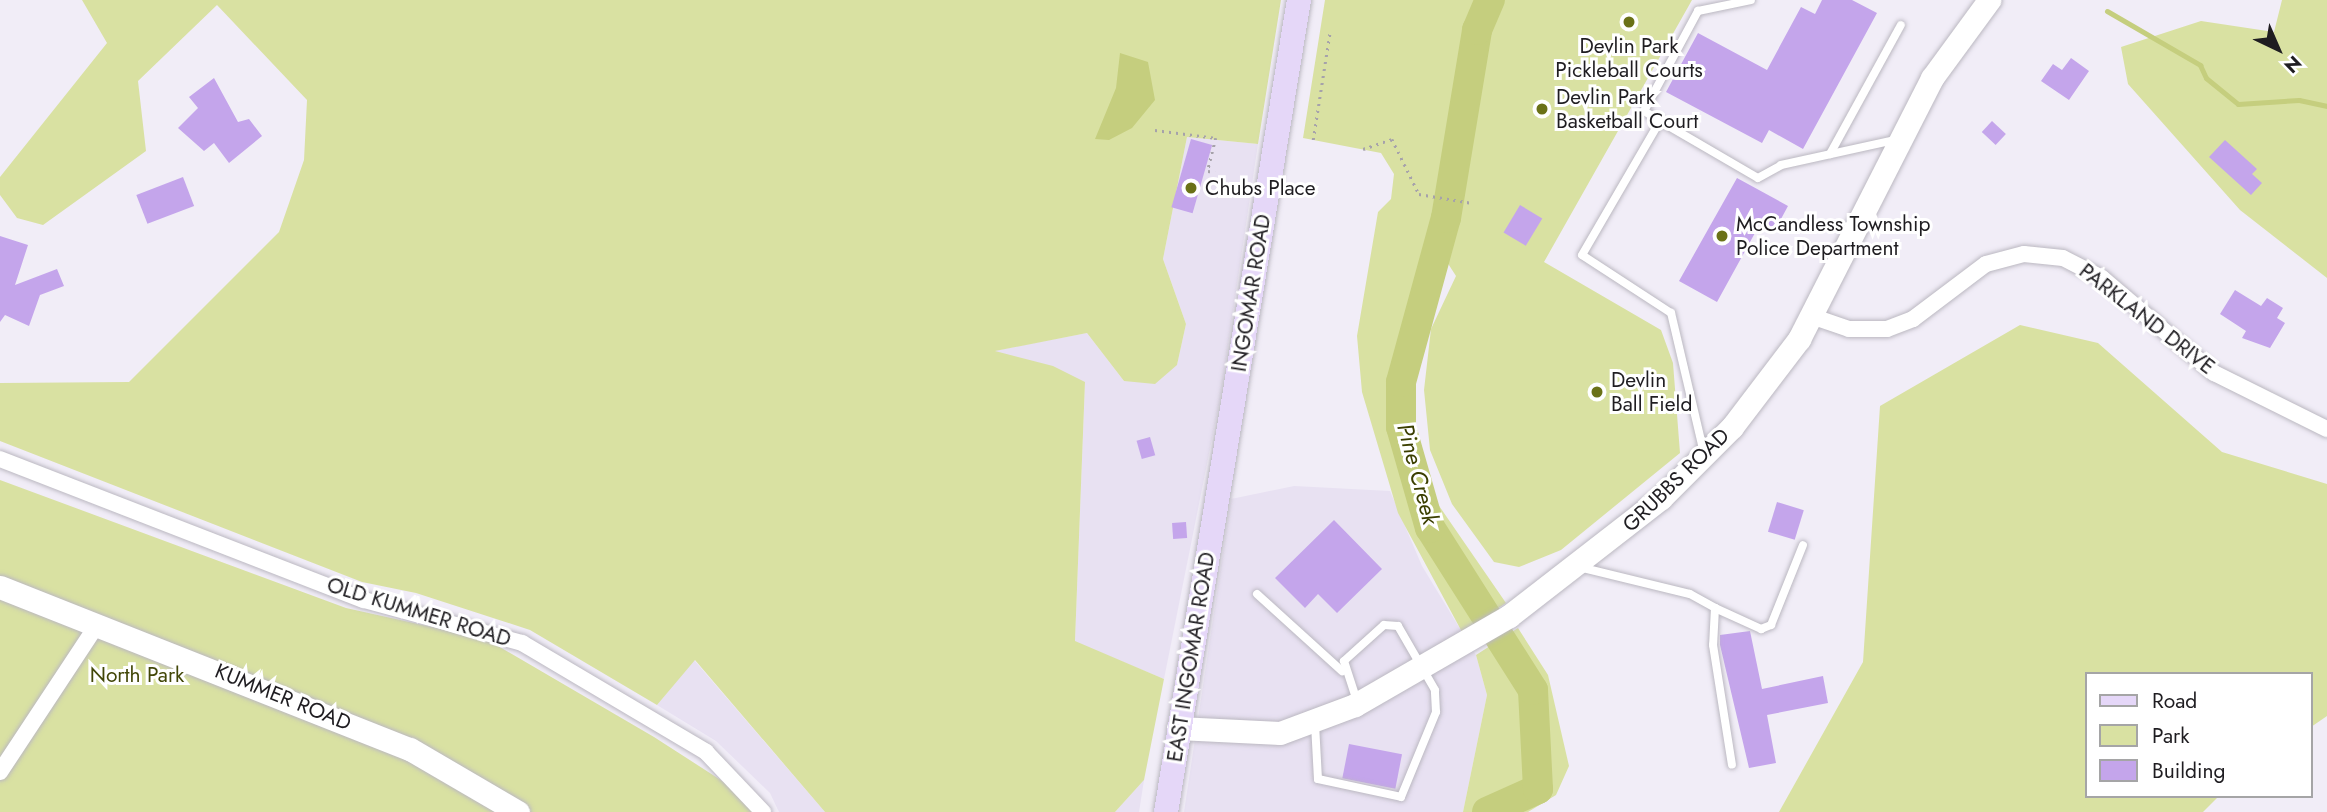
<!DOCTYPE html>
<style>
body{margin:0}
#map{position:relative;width:2327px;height:812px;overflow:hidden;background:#f1edf7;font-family:Jost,sans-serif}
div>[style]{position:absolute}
.built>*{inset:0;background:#e8e1f2}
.green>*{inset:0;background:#d9e1a2}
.water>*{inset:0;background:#c5ce7e}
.stream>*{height:5px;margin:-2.5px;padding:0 2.5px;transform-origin:2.5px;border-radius:2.5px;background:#c5ce7e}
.river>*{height:30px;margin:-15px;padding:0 15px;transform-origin:15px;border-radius:15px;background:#c5ce7e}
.building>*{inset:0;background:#c4a5eb;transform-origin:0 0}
.path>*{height:2.5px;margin-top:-1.25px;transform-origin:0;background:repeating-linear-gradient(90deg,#a6a2aa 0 2px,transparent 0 7px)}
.roads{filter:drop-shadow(0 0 2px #bbb8c1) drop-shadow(0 0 2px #bbb8c1)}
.lane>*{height:8px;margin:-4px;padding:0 4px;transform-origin:4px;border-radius:4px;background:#fff}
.street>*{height:16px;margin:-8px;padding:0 8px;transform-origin:8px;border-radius:8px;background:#fff}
.secondary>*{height:23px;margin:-11.5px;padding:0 11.5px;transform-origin:11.5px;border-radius:11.5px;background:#fff}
.primary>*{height:24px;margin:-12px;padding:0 12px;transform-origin:12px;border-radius:12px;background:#e5d7f8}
.dots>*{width:19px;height:19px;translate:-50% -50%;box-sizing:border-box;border:4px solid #fff;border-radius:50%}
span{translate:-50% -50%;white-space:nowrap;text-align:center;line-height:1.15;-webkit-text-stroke:6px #fff;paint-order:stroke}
.poi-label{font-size:21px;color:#1f1d21}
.left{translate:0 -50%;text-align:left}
.street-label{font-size:21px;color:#1f1d21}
.park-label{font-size:21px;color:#424708}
.water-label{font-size:23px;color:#3b3f00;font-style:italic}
.legend{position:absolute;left:2085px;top:672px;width:228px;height:126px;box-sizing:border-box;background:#fff;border:2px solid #a5a5a6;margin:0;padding:9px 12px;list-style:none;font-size:21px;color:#1f1d21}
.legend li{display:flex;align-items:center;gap:14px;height:35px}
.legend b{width:35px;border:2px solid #a5a5a6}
.north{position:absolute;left:2243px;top:14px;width:70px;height:70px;-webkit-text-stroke:5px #fff;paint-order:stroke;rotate:136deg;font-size:19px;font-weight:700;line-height:28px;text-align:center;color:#1f1d21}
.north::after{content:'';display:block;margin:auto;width:24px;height:32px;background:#1f1d21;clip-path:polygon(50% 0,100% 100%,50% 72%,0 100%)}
</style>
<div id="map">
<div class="built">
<i style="clip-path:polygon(1187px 137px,1258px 144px,1220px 399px,1164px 679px,1075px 642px,1085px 383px,993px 351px,1087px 333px,1124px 381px,1177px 365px,1186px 324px,1163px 259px)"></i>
<i style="clip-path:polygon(1294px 486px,1390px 491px,1422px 566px,1476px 655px,1487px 695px,1463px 812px,1184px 812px,1231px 499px)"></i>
<i style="clip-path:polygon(694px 660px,825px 812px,779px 812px,770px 793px,716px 741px,657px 705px)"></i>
<i style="clip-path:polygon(1144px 780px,1139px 812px,1115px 812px)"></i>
</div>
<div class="green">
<i style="clip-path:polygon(82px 0,1281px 0,1258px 144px,1187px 137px,1163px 259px,1186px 324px,1177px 365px,1155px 384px,1124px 381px,1087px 333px,995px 351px,1053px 366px,1085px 382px,1075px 641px,1164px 679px,1144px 780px,1115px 812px,825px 812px,695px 660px,657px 705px,530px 630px,416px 593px,362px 582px,0 441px,0 383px,129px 382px,279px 232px,304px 160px,307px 100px,217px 5px,138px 81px,146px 151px,43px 225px,17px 218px,0 195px,0 177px,107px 43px)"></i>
<i style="clip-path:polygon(1325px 0,1692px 0,1544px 262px,1661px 330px,1673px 363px,1680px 453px,1561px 550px,1519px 567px,1494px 562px,1452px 504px,1430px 450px,1424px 390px,1431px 329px,1456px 276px,1447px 262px,1409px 348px,1402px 421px,1424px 484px,1506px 603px,1462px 632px,1398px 513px,1362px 392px,1357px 336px,1378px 212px,1391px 199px,1394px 174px,1381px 153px,1303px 138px)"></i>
<i style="clip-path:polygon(2282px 0,2327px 0,2327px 278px,2240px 210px,2128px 84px,2121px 47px,2201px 21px,2274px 32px)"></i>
<i style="clip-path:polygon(2020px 325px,2098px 343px,2222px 452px,2327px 484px,2327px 716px,2311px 727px,2311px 674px,2087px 674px,2087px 796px,2219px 796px,2203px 812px,1779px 812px,1863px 662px,1880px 406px)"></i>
<i style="clip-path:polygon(0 480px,346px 608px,486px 639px,654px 737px,730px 786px,753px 812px,0 812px)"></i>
<i style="clip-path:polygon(1518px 628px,1548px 675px,1569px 766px,1556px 795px,1528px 812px,1463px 812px,1487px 695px,1476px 655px)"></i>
</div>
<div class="water">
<i style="clip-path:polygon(1120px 53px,1148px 62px,1155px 100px,1132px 128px,1109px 140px,1095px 139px,1116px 88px)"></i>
</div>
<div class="stream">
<i style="left:2107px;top:11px;width:108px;rotate:30.1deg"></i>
<i style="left:2200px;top:65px;width:14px;rotate:65deg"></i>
<i style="left:2206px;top:78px;width:41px;rotate:39.1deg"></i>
<i style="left:2238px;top:104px;width:61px;rotate:-3.8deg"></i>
<i style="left:2299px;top:100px;width:29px;rotate:12deg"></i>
</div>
<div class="river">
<i style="left:1487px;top:812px;width:56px;rotate:-24.3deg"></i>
<i style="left:1538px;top:789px;width:99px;rotate:-92.9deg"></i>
<i style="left:1533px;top:690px;width:192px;rotate:-122.4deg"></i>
<i style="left:1430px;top:528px;width:105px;rotate:-106deg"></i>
<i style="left:1401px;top:427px;width:45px;rotate:-90deg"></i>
<i style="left:1401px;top:382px;width:170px;rotate:-74.7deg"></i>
<i style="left:1446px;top:218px;width:191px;rotate:-80.6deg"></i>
<i style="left:1477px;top:30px;width:33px;rotate:-67deg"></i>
</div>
<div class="building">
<i style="clip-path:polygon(1822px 0,1852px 0,1877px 13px,1803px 149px,1769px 130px,1762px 143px,1666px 92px,1698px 33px,1767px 70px,1801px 7px,1815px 14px)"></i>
<i style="clip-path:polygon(2071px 58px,2089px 71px,2069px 100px,2041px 81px,2053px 64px,2062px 70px)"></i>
<i style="clip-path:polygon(214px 78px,238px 122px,249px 119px,262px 136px,229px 163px,214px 143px,204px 151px,178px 128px,198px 108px,189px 97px)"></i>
<i style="left:1992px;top:121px;width:19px;height:15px;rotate:43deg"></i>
<i style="left:1191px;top:139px;width:22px;height:71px;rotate:16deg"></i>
<i style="clip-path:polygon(2225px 140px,2257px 169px,2252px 174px,2262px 183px,2251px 195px,2209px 157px)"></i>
<i style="left:183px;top:177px;width:31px;height:50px;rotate:69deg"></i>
<i style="clip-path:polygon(1737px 178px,1788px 206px,1775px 230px,1761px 222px,1717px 302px,1679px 281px)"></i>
<i style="left:1520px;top:205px;width:26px;height:32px;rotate:31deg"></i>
<i style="clip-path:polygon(0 236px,28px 245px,15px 285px,57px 269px,64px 286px,40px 295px,29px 326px,5px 315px,0 322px)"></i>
<i style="clip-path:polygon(2235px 290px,2261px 306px,2267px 298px,2283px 308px,2277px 318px,2285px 323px,2270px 348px,2242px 338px,2246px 331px,2220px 314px)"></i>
<i style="left:1150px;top:437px;width:19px;height:14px;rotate:74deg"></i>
<i style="left:1777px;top:502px;width:28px;height:31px;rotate:17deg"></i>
<i style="clip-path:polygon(1334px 520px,1382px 569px,1337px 613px,1318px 594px,1305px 608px,1275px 578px)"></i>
<i style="left:1186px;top:522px;width:16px;height:14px;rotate:86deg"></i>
<i style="clip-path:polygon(1750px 631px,1762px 689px,1823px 676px,1828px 703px,1767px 715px,1776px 763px,1749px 768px,1720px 645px,1720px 635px)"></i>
<i style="left:1349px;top:744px;width:54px;height:35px;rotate:11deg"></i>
</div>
<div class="path">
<i style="left:1155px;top:130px;width:62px;rotate:7.5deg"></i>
<i style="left:1216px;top:138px;width:34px;rotate:104deg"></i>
<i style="left:1208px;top:171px;width:7px;rotate:8deg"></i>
<i style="left:1313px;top:140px;width:109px;rotate:-81.1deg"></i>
<i style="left:1363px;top:149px;width:31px;rotate:-19deg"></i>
<i style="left:1392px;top:139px;width:61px;rotate:63.9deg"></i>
<i style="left:1419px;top:194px;width:54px;rotate:9.6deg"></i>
</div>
<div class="roads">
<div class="lane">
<i style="left:1660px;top:121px;width:19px;rotate:-148deg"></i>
<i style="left:1644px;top:111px;width:114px;rotate:-61.6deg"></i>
<i style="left:1698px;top:11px;width:54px;rotate:-11.7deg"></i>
<i style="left:1830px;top:154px;width:147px;rotate:-61.2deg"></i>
<i style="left:1703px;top:449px;width:140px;rotate:-103.2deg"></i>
<i style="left:1671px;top:313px;width:106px;rotate:-146.9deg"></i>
<i style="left:1582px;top:255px;width:155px;rotate:-59.8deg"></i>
<i style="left:1660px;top:121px;width:113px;rotate:30.2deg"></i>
<i style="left:1758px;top:178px;width:26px;rotate:-29deg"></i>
<i style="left:1781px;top:165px;width:117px;rotate:-12.4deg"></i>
<i style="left:1579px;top:567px;width:114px;rotate:13.7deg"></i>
<i style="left:1690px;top:594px;width:29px;rotate:29deg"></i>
<i style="left:1715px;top:608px;width:37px;rotate:93deg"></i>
<i style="left:1713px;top:645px;width:121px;rotate:81deg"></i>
<i style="left:1257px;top:594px;width:115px;rotate:42.2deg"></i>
<i style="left:1715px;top:608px;width:51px;rotate:24.5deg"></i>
<i style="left:1761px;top:629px;width:11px;rotate:-22deg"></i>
<i style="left:1771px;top:625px;width:86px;rotate:-68.2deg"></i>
<i style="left:1315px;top:724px;width:55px;rotate:86.9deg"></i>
<i style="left:1318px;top:779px;width:85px;rotate:12.2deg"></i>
<i style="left:1401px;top:797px;width:92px;rotate:-67.6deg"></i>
<i style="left:1436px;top:712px;width:22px;rotate:-93deg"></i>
<i style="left:1435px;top:690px;width:74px;rotate:-120deg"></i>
<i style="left:1398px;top:626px;width:14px;rotate:-176deg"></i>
<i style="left:1384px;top:625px;width:54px;rotate:138deg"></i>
<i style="left:1344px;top:661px;width:42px;rotate:72deg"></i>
</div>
<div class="street">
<i style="left:1814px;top:317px;width:37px;rotate:19deg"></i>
<i style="left:1849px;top:329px;width:38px"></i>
<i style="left:1887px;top:329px;width:28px;rotate:-21deg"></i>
<i style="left:1913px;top:319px;width:91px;rotate:-37deg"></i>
<i style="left:1986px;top:264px;width:39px;rotate:-15deg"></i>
<i style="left:2024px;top:254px;width:39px;rotate:6deg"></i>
<i style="left:2063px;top:258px;width:44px;rotate:27.1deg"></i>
<i style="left:2102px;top:278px;width:147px;rotate:40.3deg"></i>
<i style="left:2214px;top:373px;width:126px;rotate:26.4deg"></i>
<i style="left:0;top:459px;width:390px;rotate:21.2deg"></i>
<i style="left:364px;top:600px;width:164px;rotate:15.2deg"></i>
<i style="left:522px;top:643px;width:214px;rotate:30.6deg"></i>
<i style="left:706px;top:752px;width:83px;rotate:46.5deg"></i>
<i style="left:0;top:772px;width:176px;rotate:-56.6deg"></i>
</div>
<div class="secondary">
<i style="left:0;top:587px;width:441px;rotate:21.6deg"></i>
<i style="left:410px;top:749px;width:125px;rotate:30.3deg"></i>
<i style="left:1178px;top:728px;width:102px;rotate:2.8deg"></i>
<i style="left:1280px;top:733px;width:80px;rotate:-20.5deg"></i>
<i style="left:1355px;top:705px;width:178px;rotate:-30deg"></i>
<i style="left:1509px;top:616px;width:192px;rotate:-37.8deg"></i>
<i style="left:1661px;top:498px;width:100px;rotate:-45deg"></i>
<i style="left:1732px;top:427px;width:111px;rotate:-52.7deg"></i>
<i style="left:1799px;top:339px;width:293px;rotate:-63deg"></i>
<i style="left:1932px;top:78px;width:97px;rotate:-53.8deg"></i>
</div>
<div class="primary">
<i style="left:1166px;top:812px;width:823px;rotate:-80.7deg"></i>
</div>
</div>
<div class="dots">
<i style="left:1629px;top:22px;background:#6a7117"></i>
<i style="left:1542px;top:109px;background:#6a7117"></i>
<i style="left:1191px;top:188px;background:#6a7117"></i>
<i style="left:1722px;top:236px;background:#6a7117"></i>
<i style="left:1597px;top:392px;background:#6a7117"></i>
</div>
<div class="poi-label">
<span style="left:1629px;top:58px">Devlin Park<br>Pickleball Courts</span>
<span class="left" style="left:1556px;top:109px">Devlin Park<br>Basketball Court</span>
<span class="left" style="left:1205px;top:188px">Chubs Place</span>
<span class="left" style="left:1736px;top:236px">McCandless Township<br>Police Department</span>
<span class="left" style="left:1611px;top:392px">Devlin<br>Ball Field</span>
</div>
<div class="street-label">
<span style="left:1251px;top:293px;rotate:-81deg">INGOMAR ROAD</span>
<span style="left:2147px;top:319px;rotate:38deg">PARKLAND DRIVE</span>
<span style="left:1676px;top:480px;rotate:-44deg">GRUBBS ROAD</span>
<span style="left:419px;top:612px;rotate:17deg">OLD KUMMER ROAD</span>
<span style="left:1191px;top:657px;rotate:-81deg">EAST INGOMAR ROAD</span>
<span style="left:283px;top:697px;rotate:22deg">KUMMER ROAD</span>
</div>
<div class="park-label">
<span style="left:137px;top:675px">North Park</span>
</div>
<div class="water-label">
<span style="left:1418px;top:474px;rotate:75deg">Pine Creek</span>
</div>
<ul class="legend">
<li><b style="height:9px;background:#e5d7f8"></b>Road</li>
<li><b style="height:19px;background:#d9e1a2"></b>Park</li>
<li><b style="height:19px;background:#c4a5eb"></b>Building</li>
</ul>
<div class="north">N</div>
</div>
